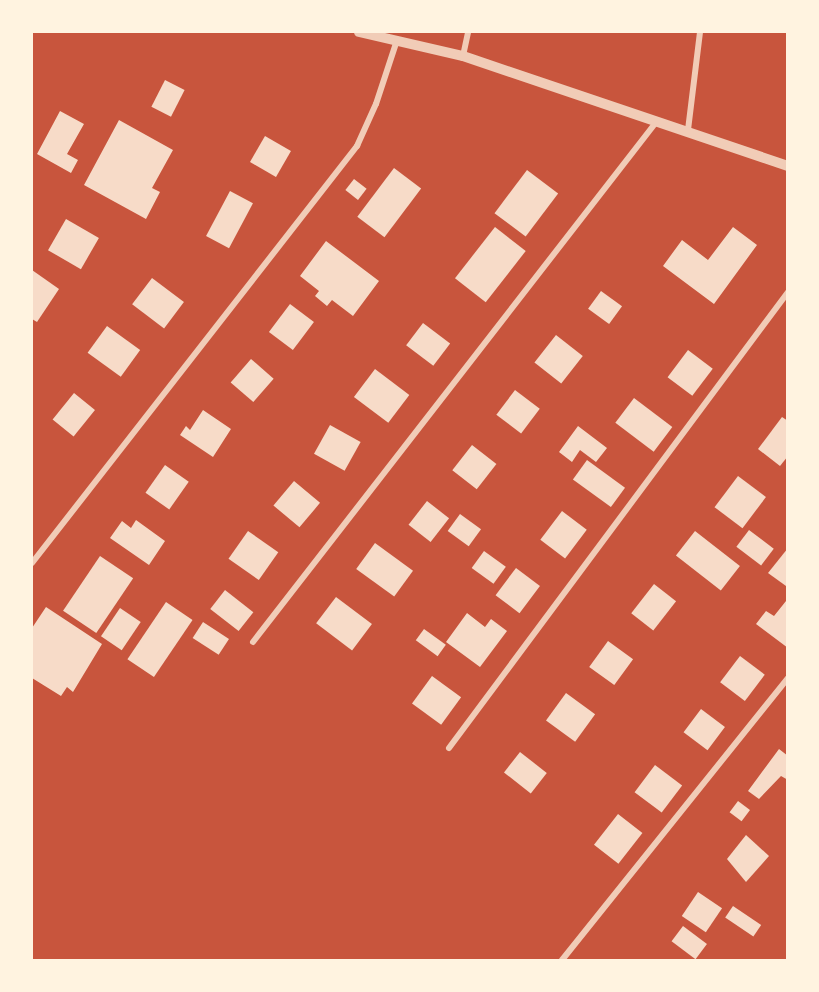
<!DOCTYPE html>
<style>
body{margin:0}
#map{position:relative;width:819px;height:992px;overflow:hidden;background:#c8553d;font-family:"Titillium Web",sans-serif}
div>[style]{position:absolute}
.building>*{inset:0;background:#f7dbc8;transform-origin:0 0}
.minor>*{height:6px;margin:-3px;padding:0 3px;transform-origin:3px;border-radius:3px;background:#f1ccb7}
.tertiary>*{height:10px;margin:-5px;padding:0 5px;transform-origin:5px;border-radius:5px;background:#f1ccb7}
span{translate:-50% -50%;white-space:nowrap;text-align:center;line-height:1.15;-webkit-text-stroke:6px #fff3e0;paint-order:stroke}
.frame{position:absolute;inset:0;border:33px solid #fff3e0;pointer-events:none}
</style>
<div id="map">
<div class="building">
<i style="left:165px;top:80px;width:22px;height:30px;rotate:27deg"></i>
<i style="clip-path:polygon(60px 111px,84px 124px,67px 154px,78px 160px,71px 173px,37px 154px)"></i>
<i style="clip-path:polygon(119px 120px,173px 150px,152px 188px,160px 192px,146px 219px,84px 185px)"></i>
<i style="left:265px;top:136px;width:30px;height:30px;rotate:30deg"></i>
<i style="left:394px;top:168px;width:34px;height:61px;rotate:37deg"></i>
<i style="left:527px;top:170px;width:39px;height:54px;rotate:37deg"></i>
<i style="left:354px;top:179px;width:16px;height:14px;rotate:38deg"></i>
<i style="left:230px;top:191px;width:26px;height:51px;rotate:28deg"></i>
<i style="left:66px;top:219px;width:38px;height:36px;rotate:30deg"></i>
<i style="left:495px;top:227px;width:39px;height:65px;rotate:38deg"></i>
<i style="clip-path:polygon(733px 227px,757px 245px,714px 304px,663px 266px,682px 240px,708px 260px)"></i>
<i style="clip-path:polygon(326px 241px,379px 281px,353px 316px,332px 300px,327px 306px,315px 296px,319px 291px,300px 276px)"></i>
<i style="clip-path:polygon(32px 270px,59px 289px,37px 322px,32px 319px)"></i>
<i style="left:152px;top:278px;width:40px;height:33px;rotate:37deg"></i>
<i style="left:601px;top:291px;width:26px;height:22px;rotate:36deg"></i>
<i style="left:290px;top:304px;width:30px;height:35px;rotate:37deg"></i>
<i style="left:423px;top:323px;width:34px;height:28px;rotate:37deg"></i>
<i style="left:107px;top:326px;width:41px;height:33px;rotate:36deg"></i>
<i style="left:556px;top:335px;width:34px;height:35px;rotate:38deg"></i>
<i style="left:688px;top:350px;width:31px;height:34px;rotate:37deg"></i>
<i style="left:251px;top:359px;width:30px;height:31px;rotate:41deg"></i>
<i style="left:375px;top:369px;width:43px;height:35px;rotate:37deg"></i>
<i style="left:515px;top:390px;width:31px;height:31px;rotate:37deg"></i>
<i style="left:74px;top:393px;width:27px;height:34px;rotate:39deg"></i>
<i style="left:634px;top:398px;width:48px;height:31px;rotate:37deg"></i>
<i style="clip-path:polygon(203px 410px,231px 429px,213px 457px,180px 435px,186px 426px,190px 430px)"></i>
<i style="clip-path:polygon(782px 417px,788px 421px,788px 456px,780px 466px,758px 449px)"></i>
<i style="left:330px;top:425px;width:35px;height:33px;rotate:29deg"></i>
<i style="clip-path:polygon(578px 426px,607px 448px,596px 462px,580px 450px,572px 462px,559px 452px)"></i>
<i style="left:472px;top:445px;width:31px;height:32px;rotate:38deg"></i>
<i style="left:587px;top:460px;width:47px;height:24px;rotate:36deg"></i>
<i style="left:165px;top:465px;width:29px;height:34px;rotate:35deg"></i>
<i style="left:738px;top:476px;width:35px;height:39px;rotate:37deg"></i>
<i style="left:294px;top:481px;width:34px;height:32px;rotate:40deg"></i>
<i style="left:427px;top:501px;width:28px;height:30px;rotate:38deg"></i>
<i style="left:562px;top:511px;width:31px;height:36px;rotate:37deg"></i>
<i style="left:460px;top:514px;width:26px;height:21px;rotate:36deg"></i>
<i style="clip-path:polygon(136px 520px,165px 541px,149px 565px,110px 538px,122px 521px,131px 528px)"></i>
<i style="left:749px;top:530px;width:31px;height:21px;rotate:37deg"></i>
<i style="left:248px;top:531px;width:37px;height:34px;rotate:35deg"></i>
<i style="left:695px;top:531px;width:57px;height:31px;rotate:38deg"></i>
<i style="left:375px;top:543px;width:47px;height:32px;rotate:36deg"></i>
<i style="clip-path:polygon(788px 548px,788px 584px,786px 586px,768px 573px)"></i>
<i style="left:484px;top:551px;width:27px;height:21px;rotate:36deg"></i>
<i style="left:100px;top:556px;width:40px;height:66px;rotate:34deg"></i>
<i style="left:516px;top:568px;width:30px;height:34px;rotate:37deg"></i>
<i style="left:654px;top:584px;width:28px;height:37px;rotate:38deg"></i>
<i style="left:225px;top:590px;width:36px;height:24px;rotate:38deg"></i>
<i style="left:336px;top:597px;width:45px;height:33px;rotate:37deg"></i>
<i style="clip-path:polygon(786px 601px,788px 602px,788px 648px,756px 624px,766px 611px,774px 616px)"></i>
<i style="left:166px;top:602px;width:32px;height:69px;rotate:34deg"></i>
<i style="clip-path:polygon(46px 607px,102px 644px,73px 692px,67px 687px,61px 696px,32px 678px,32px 628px)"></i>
<i style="left:120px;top:608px;width:25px;height:34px;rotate:34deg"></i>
<i style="clip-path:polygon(467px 613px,485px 627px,491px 619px,507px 631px,480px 667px,446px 642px)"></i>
<i style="left:203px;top:622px;width:31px;height:19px;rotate:33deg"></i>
<i style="left:424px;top:629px;width:27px;height:14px;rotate:36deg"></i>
<i style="left:608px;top:641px;width:31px;height:32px;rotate:36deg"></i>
<i style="left:740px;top:656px;width:31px;height:33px;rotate:37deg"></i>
<i style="left:432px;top:676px;width:36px;height:34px;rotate:36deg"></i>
<i style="left:566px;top:693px;width:36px;height:34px;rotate:36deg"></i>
<i style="left:701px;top:709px;width:30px;height:29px;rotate:37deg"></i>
<i style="clip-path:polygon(779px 749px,788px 756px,788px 780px,781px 776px,759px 799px,748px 791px)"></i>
<i style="left:520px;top:752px;width:34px;height:26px;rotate:38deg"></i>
<i style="left:655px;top:765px;width:34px;height:34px;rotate:37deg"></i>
<i style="left:738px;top:801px;width:15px;height:14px;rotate:37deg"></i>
<i style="left:618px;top:814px;width:31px;height:39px;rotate:38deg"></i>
<i style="clip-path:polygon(746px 835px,769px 856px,746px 882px,727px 859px)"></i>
<i style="left:698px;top:892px;width:29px;height:29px;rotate:34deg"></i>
<i style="left:733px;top:906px;width:34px;height:14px;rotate:34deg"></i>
<i style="left:683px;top:926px;width:30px;height:19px;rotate:37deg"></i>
</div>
<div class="minor">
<i style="left:463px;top:56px;width:25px;rotate:-78deg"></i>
<i style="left:688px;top:130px;width:99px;rotate:-83deg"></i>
<i style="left:32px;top:563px;width:529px;rotate:-52.07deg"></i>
<i style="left:357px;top:146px;width:46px;rotate:-65.7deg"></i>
<i style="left:376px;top:104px;width:64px;rotate:-71.8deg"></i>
<i style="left:253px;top:642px;width:659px;rotate:-52.21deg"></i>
<i style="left:449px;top:748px;width:568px;rotate:-53.37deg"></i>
<i style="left:562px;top:960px;width:361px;rotate:-51.3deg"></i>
</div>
<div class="tertiary">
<i style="left:359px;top:32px;width:107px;rotate:13deg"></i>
<i style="left:463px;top:56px;width:343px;rotate:18.7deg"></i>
</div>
<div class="frame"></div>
</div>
